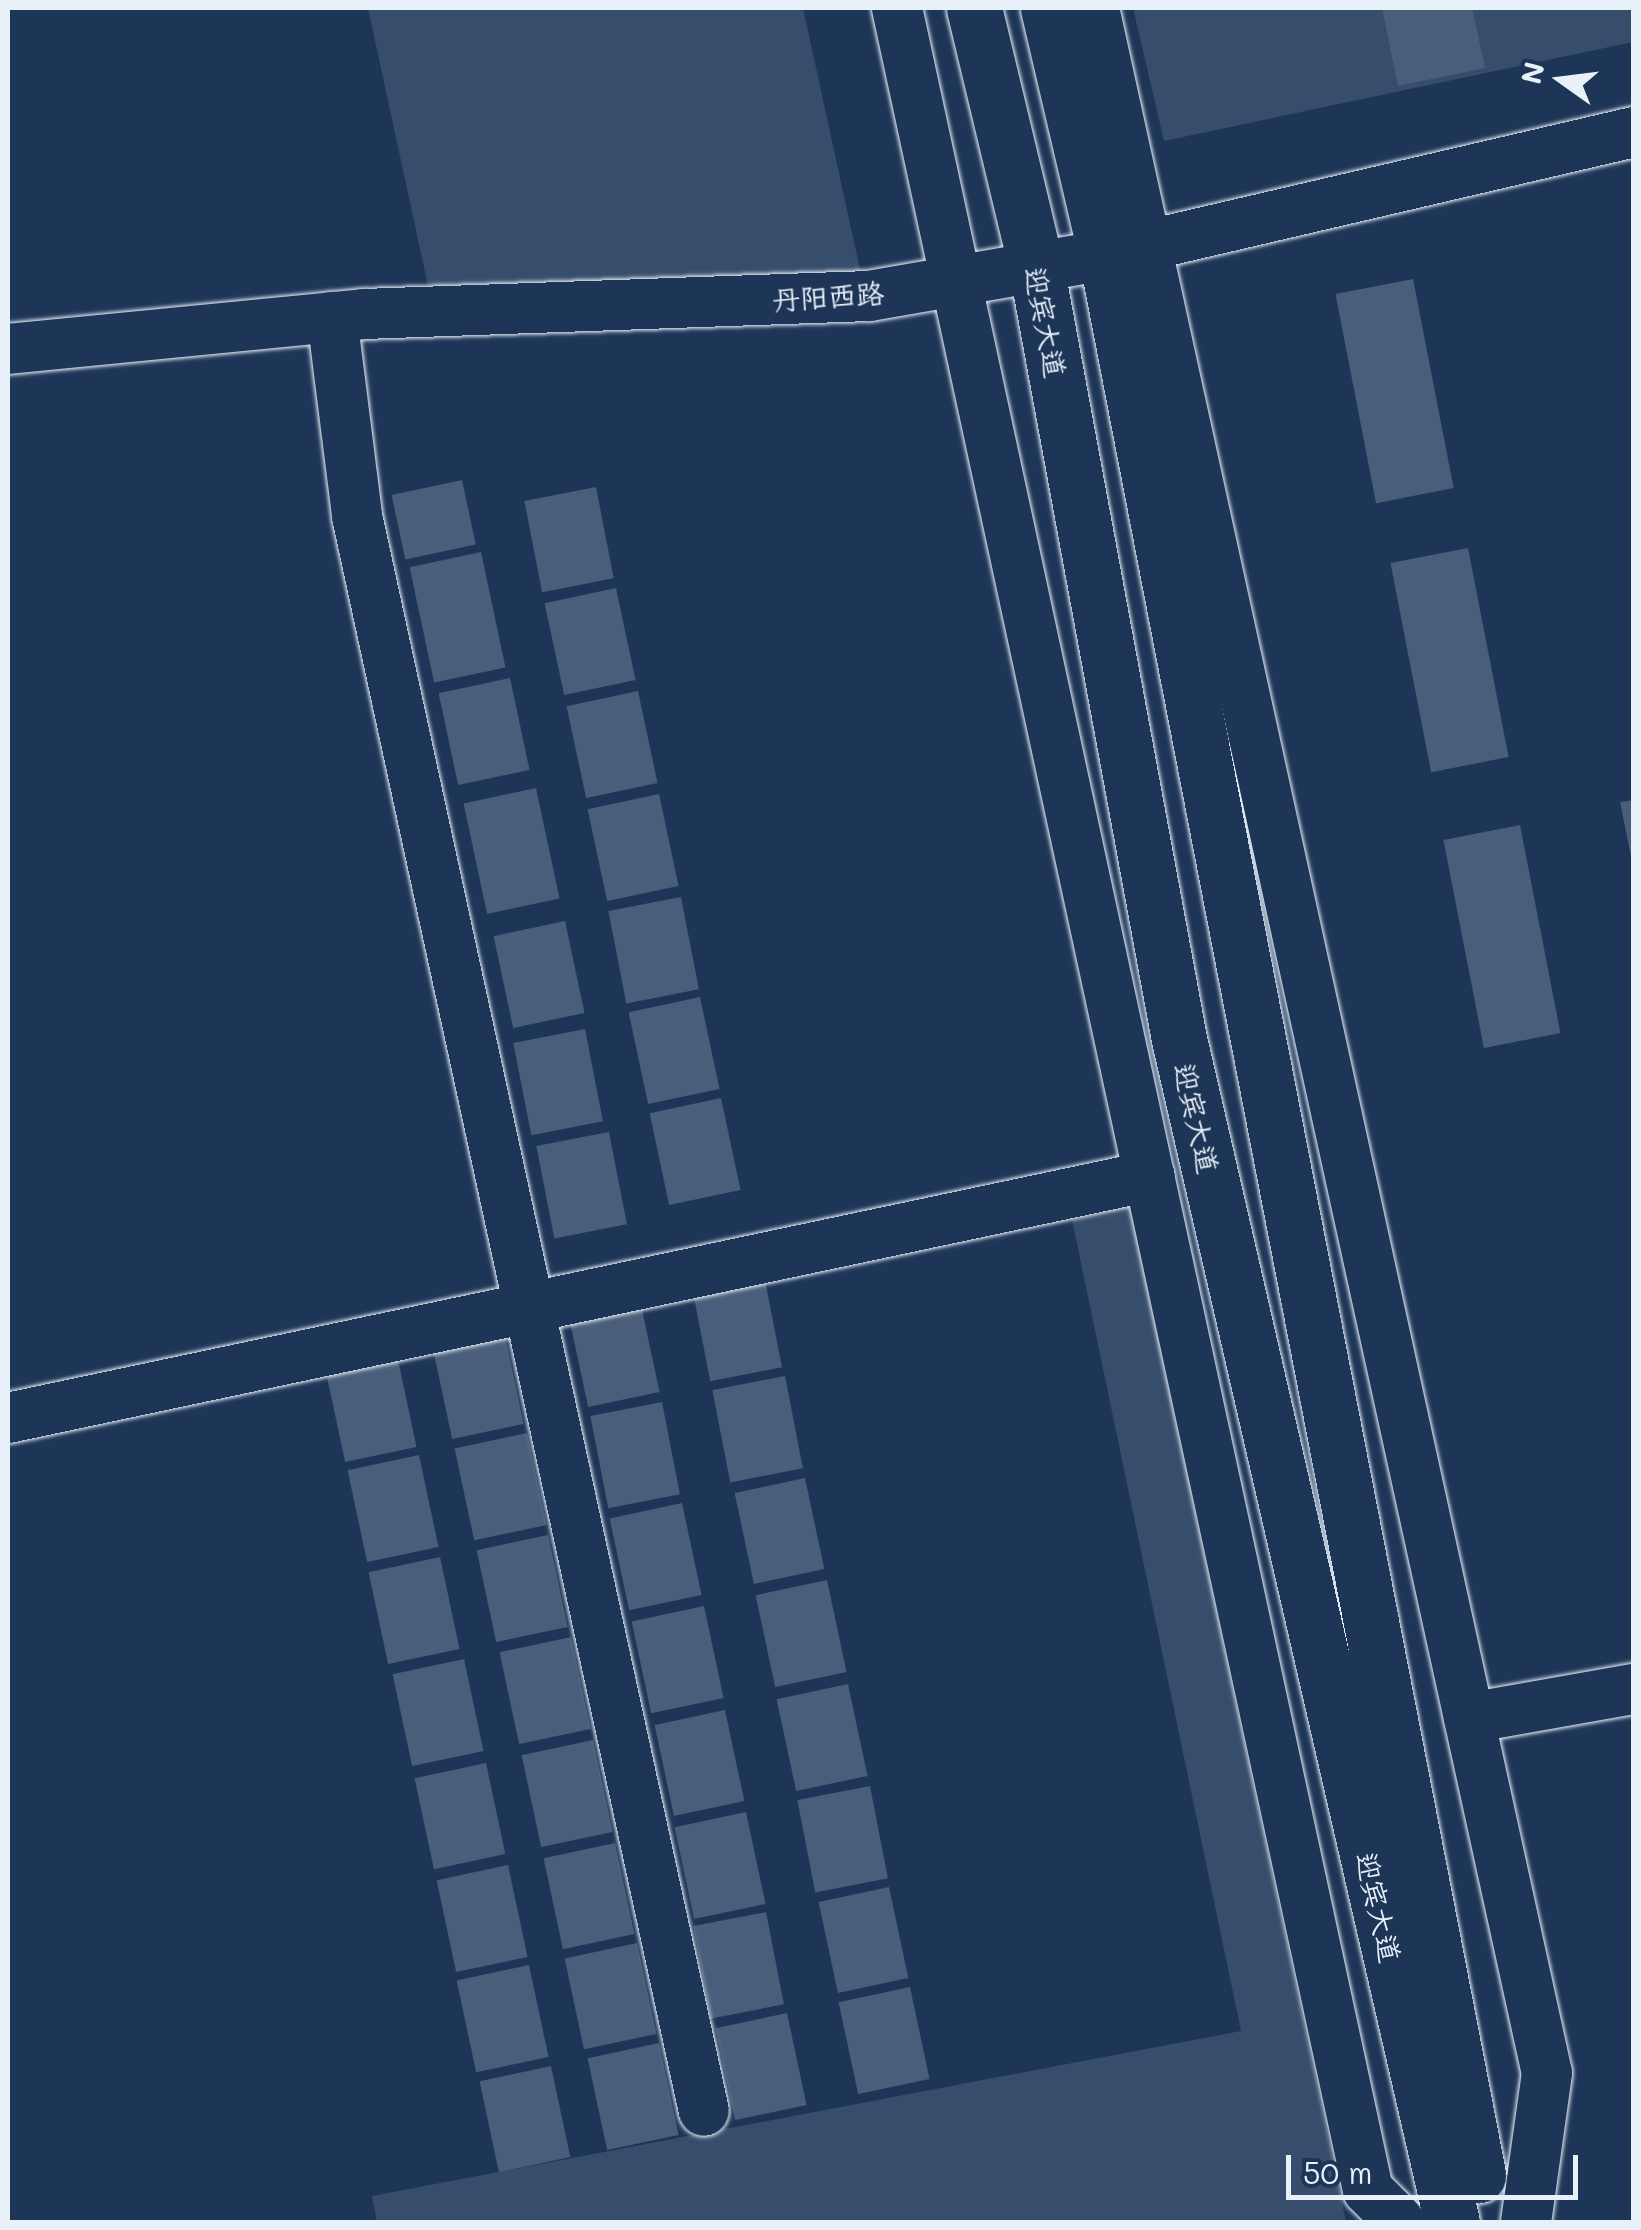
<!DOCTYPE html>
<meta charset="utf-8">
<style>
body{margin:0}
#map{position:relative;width:1641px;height:2230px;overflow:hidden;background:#1d3557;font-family:Mali,"LXGW WenKai TC",sans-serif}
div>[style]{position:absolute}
.green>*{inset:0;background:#374d6c}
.building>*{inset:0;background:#495e7a;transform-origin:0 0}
.roads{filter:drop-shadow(0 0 2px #e8f1f8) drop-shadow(0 0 2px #e8f1f8)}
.minor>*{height:50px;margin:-25px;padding:0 25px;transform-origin:25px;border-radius:25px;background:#1d3557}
.major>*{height:55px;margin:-27.5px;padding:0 27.5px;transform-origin:27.5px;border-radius:27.5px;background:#1d3557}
span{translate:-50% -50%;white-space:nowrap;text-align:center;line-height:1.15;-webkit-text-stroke:10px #1d3557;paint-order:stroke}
.street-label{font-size:28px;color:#e8f1f8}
.frame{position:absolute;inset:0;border:10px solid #e8f1f8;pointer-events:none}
.north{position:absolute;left:1511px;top:30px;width:100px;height:100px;-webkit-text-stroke:8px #1d3557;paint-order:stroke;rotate:284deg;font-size:28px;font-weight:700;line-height:40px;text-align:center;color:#e8f1f8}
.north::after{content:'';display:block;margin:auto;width:35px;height:45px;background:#e8f1f8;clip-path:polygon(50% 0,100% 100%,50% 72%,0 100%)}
.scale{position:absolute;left:1286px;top:2155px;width:292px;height:45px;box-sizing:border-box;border:5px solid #e8f1f8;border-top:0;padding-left:12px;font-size:30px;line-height:35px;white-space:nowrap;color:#e8f1f8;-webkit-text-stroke:8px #1d3557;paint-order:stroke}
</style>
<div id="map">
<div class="green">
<i style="clip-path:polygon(368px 8px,803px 8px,861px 274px,428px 286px)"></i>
<i style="clip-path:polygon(1133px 8px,1633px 8px,1633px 42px,1164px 141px)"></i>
<i style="clip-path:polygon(1130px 1206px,1346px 2222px,377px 2222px,372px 2196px,1241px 2031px,1072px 1220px)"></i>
</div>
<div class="building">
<i style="clip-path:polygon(1382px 8px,1472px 8px,1485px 68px,1398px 86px)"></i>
<i style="left:1413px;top:279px;width:213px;height:79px;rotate:79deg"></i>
<i style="left:462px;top:480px;width:66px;height:72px;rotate:78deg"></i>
<i style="left:596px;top:487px;width:93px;height:73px;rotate:79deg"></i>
<i style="left:1468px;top:548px;width:213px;height:79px;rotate:79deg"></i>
<i style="left:481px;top:552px;width:118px;height:73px;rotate:78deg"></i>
<i style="left:616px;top:588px;width:94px;height:73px;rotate:78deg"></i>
<i style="left:510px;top:678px;width:94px;height:73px;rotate:78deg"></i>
<i style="left:638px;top:691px;width:94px;height:73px;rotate:78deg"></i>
<i style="left:536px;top:788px;width:113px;height:74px;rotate:78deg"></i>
<i style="left:659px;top:794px;width:94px;height:73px;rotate:78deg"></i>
<i style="clip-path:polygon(1634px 800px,1634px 860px,1632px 861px,1620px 802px)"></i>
<i style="left:1520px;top:825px;width:212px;height:78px;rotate:79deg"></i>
<i style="left:681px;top:897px;width:94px;height:74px;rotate:79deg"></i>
<i style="left:565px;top:921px;width:94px;height:73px;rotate:78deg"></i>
<i style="left:700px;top:997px;width:94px;height:73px;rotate:78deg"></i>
<i style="left:585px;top:1029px;width:94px;height:73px;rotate:79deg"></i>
<i style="left:721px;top:1098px;width:94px;height:73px;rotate:78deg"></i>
<i style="left:609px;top:1132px;width:94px;height:74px;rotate:79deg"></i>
<i style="left:764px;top:1275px;width:94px;height:73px;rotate:79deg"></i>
<i style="left:640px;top:1300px;width:94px;height:73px;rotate:78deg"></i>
<i style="left:504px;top:1332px;width:94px;height:73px;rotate:78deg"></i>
<i style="left:397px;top:1355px;width:94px;height:73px;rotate:78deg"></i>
<i style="left:785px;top:1376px;width:94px;height:74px;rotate:79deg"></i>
<i style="left:662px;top:1402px;width:94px;height:73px;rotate:79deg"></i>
<i style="left:527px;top:1433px;width:94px;height:74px;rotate:78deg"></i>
<i style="left:419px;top:1455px;width:94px;height:73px;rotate:78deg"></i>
<i style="left:805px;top:1478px;width:93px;height:72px;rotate:78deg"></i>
<i style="left:682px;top:1503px;width:94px;height:74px;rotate:78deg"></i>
<i style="left:548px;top:1535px;width:94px;height:73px;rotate:78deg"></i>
<i style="left:440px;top:1557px;width:94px;height:73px;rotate:78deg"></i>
<i style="left:827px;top:1580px;width:94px;height:73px;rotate:78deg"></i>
<i style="left:704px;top:1606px;width:94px;height:74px;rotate:78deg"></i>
<i style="left:571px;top:1637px;width:94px;height:73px;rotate:78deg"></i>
<i style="left:464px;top:1659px;width:94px;height:73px;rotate:78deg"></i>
<i style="left:848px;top:1684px;width:94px;height:73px;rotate:78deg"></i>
<i style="left:725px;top:1710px;width:93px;height:72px;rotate:78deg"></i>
<i style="left:593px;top:1740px;width:94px;height:73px;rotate:78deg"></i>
<i style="left:486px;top:1763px;width:93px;height:73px;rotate:78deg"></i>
<i style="left:870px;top:1786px;width:94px;height:74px;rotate:79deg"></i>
<i style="left:746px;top:1812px;width:94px;height:73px;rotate:78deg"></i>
<i style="left:615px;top:1843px;width:93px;height:73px;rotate:78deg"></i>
<i style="left:508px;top:1865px;width:94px;height:73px;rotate:78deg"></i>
<i style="left:889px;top:1887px;width:93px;height:72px;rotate:78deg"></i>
<i style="left:766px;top:1912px;width:94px;height:74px;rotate:79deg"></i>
<i style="left:637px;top:1943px;width:93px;height:74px;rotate:78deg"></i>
<i style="left:529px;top:1965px;width:94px;height:74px;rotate:78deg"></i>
<i style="left:910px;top:1987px;width:94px;height:73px;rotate:78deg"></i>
<i style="left:787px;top:2013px;width:94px;height:73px;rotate:78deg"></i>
<i style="left:659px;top:2043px;width:94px;height:73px;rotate:78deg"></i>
<i style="left:551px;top:2066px;width:93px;height:73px;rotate:78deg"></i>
</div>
<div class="roads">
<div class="minor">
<i style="left:897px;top:8px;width:2232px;rotate:77.82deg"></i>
<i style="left:1368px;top:2190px;width:45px;rotate:45deg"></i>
<i style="left:1094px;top:8px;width:2114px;rotate:77.63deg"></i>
<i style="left:1547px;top:2073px;width:150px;rotate:98deg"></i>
<i style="left:332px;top:317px;width:201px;rotate:82.8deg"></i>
<i style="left:357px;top:516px;width:1632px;rotate:77.73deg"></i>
<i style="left:8px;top:349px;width:358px;rotate:-5.6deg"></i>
<i style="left:364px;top:314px;width:505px;rotate:-2.04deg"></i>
<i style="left:869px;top:296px;width:241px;rotate:-9.8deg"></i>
<i style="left:1106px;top:255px;width:542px;rotate:-13.11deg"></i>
<i style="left:8px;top:1418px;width:1167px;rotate:-11.96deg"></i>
<i style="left:1469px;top:1718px;width:168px;rotate:-10deg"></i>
</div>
<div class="major">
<i style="left:974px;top:8px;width:265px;rotate:76.5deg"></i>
<i style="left:1036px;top:266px;width:786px;rotate:79.52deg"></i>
<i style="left:1179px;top:1039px;width:1214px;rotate:77.01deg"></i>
<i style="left:1048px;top:8px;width:254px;rotate:76.8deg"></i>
<i style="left:1106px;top:255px;width:1956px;rotate:79.03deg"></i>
</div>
</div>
<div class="street-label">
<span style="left:828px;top:296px;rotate:-4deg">丹阳西路</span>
<span style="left:1046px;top:322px;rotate:79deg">迎宾大道</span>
<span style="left:1197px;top:1118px;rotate:77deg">迎宾大道</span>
<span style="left:1379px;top:1907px;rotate:77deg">迎宾大道</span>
</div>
<div class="frame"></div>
<div class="north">N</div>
<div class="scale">50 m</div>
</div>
